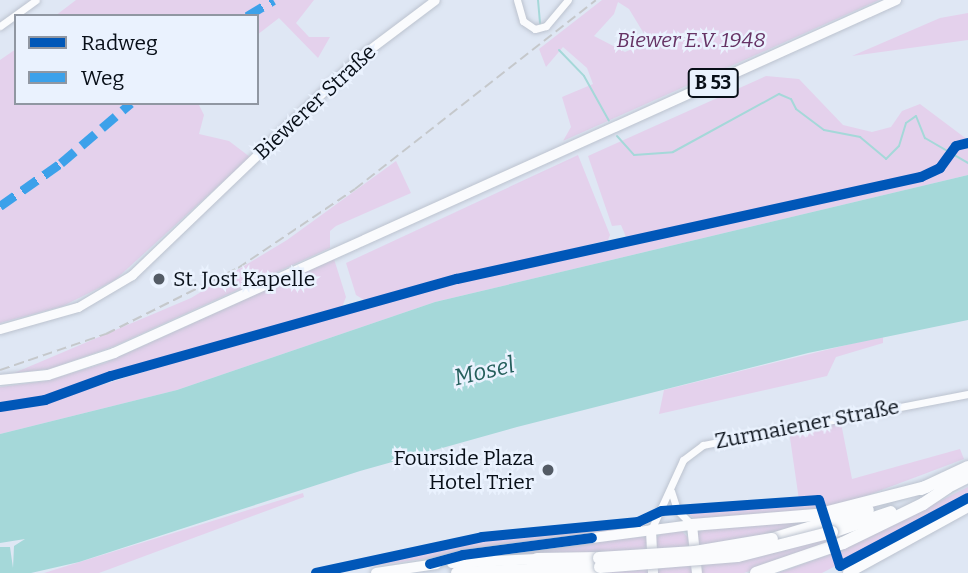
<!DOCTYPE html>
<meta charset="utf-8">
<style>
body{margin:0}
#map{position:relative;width:968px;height:573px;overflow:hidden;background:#dfe7f4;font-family:Bitter,serif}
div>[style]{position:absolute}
.green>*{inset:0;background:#e4d1ec}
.water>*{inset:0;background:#a5d8d9}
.stream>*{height:2px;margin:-1px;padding:0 1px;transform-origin:1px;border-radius:1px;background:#a5d8d9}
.roads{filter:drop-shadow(0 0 2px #bcc3cf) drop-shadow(0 0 2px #bcc3cf)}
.minor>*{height:7px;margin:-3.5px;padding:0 3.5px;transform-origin:3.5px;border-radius:3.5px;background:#fafbfd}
.tertiary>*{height:9px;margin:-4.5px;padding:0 4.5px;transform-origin:4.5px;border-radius:4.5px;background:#fafbfd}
.secondary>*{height:10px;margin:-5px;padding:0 5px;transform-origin:5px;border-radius:5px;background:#fafbfd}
.primary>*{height:10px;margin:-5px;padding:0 5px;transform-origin:5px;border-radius:5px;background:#fafbfd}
.motorway>*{height:12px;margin:-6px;padding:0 6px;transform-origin:6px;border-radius:6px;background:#fafbfd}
.rail>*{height:2px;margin-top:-1px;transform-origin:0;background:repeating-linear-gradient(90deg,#c5c8cb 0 10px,transparent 0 15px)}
.bridges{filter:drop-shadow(0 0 2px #bcc3cf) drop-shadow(0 0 2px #bcc3cf)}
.motorway-bridge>*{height:12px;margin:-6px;padding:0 6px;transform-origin:6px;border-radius:6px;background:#fafbfd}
.quiet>*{height:9px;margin-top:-4.5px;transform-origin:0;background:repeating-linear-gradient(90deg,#3ca1ea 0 18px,transparent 0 27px)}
.cycleway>*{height:10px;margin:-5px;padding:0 5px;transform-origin:5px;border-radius:5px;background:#0057b8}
.dots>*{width:19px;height:19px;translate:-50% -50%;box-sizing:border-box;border:4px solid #eaf2fe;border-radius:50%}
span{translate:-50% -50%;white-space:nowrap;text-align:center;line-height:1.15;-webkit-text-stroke:5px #eaf2fe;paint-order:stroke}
.shield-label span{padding:2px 5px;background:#eaf2fe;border:2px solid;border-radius:5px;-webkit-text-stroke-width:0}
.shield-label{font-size:19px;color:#080f18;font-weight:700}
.park-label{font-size:21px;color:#663365;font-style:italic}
.street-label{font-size:21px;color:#080f18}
.poi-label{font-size:21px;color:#080f18}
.left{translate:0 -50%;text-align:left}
.right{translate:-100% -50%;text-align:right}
.water-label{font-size:23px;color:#255f5c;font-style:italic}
.legend{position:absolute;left:14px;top:14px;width:245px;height:91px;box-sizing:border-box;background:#eaf2fe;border:2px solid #9097a2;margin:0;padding:9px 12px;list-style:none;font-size:21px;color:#080f18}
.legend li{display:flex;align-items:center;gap:14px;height:35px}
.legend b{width:35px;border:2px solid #9097a2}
</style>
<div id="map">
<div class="green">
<i style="clip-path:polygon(76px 0,314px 0,296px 23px,309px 37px,330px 37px,318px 58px,279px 18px,257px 35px,257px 16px,55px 16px)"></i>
<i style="clip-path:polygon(evenodd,602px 0,879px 0,563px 141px,571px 127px,562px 97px,593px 84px,587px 68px,563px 47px,546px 67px,539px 49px,602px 0,618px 2px,629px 9px,649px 42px,625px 52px,594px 36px,614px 14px,618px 2px)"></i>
<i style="clip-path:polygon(968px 13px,968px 40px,852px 56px,940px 18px)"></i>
<i style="clip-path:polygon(16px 49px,16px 103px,198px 103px,204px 115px,199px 134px,229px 141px,250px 157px,115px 280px,63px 306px,0 323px,0 60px)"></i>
<i style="clip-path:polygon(766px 76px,799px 79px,843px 125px,872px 132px,891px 127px,902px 111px,920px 104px,968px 140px,968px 175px,435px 302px,177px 390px,0 434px,0 409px,53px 400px,354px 307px,455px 282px,921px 178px,941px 169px,947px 161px,913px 177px,692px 226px,626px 237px,621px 225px,612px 226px,588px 156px)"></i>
<i style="clip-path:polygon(578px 155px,610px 235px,608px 240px,364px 300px,356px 295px,346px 263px)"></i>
<i style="clip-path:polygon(396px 161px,411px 193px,336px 226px,330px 231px,330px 248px,112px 347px,49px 369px,14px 373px,191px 298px,287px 240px)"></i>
<i style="clip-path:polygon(334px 259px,346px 297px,342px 307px,119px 370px,51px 396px,0 405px,0 387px,46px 381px,105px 363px)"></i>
<i style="clip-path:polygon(883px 336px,883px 343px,836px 357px,827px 376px,659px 414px,664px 390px)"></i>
<i style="clip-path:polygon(841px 423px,852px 479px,960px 449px,964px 459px,839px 506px,823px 509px,820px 498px,799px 500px,789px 431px)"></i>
<i style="clip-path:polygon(968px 487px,968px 493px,928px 518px,822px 573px,778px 573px,841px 550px)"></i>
<i style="clip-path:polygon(303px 493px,304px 497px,99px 573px,44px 573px)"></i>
<i style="clip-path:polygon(814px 503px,820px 509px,712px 519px,695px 519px,686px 512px)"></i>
<i style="clip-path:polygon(656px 515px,640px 528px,325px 573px,481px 541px,638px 524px)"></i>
<i style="clip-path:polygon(822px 519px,831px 543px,744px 573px,699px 573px,696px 530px)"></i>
<i style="clip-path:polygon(682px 531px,690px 540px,694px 573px,657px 573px,655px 539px,662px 533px)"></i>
<i style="clip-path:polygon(647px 536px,650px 573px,600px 573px,473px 557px)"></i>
</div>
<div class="water">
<i style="clip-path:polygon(968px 175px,968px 320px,808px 353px,517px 427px,360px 471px,79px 562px,31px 573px,0 573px,0 547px,10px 547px,13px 568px,14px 546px,25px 539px,0 543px,0 434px,177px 390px,435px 302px)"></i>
</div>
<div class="stream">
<i style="left:538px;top:0;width:24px;rotate:85deg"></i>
<i style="left:559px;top:50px;width:36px;rotate:46deg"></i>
<i style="left:584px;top:76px;width:51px;rotate:60.9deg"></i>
<i style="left:617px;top:136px;width:25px;rotate:48deg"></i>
<i style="left:634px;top:155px;width:39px;rotate:-4deg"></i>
<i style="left:673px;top:152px;width:121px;rotate:-28.7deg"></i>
<i style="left:779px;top:94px;width:13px;rotate:23deg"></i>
<i style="left:791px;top:99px;width:11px;rotate:63deg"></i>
<i style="left:796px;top:109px;width:35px;rotate:37deg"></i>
<i style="left:824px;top:130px;width:37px;rotate:11deg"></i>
<i style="left:860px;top:137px;width:34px;rotate:40deg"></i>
<i style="left:886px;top:159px;width:18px;rotate:-45deg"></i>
<i style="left:899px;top:146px;width:24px;rotate:-73deg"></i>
<i style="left:906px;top:123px;width:12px;rotate:-35deg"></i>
<i style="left:916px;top:116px;width:24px;rotate:68deg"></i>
<i style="left:925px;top:138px;width:50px;rotate:30.2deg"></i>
</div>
<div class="roads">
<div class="minor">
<i style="left:517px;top:0;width:22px;rotate:74deg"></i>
<i style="left:523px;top:21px;width:14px;rotate:34deg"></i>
<i style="left:535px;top:29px;width:11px;rotate:-15deg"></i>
<i style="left:546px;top:26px;width:34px;rotate:-50deg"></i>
<i style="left:0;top:26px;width:44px;rotate:-35.8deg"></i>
<i style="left:671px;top:491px;width:20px;rotate:72deg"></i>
<i style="left:677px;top:510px;width:21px;rotate:45deg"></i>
<i style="left:651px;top:530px;width:77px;rotate:-65.4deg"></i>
<i style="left:683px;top:460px;width:25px;rotate:-37deg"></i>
<i style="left:703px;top:445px;width:270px;rotate:-10.9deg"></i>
</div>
<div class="tertiary">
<i style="left:0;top:329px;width:81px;rotate:-15.8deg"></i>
<i style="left:78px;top:307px;width:63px;rotate:-30.7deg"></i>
<i style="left:132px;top:275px;width:313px;rotate:-43.8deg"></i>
<i style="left:358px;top:58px;width:96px;rotate:-37deg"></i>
</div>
<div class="secondary">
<i style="left:692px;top:525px;width:48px;rotate:84.1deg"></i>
<i style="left:651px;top:530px;width:43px;rotate:87.3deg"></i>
<i style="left:848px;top:573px;width:137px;rotate:-28.8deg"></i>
</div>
<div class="primary">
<i style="left:0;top:380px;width:48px;rotate:-5.9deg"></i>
<i style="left:48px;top:375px;width:70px;rotate:-18.4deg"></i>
<i style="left:114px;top:353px;width:858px;rotate:-24.29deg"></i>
<i style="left:452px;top:563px;width:85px;rotate:-2.7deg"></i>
<i style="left:430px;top:564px;width:34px;rotate:-15deg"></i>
<i style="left:463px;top:555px;width:231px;rotate:-7.5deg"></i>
<i style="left:376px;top:573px;width:61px;rotate:-8.5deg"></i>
</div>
<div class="motorway">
<i style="left:921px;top:489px;width:52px;rotate:-25.1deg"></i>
<i style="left:940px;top:491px;width:31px;rotate:-27deg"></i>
<i style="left:692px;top:525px;width:124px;rotate:-4.6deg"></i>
<i style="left:816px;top:515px;width:114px;rotate:-14.3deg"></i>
<i style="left:832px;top:532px;width:62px;rotate:-18.7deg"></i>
<i style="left:772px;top:539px;width:100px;rotate:-16.8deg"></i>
<i style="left:537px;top:559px;width:62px;rotate:-0.9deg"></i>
<i style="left:457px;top:573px;width:143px;rotate:-2.4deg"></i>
<i style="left:756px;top:573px;width:92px;rotate:-19deg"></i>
<i style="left:843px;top:543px;width:89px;rotate:-26deg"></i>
<i style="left:923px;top:504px;width:30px;rotate:-34deg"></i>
</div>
</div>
<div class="rail">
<i style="left:0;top:370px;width:112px;rotate:-18.8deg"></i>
<i style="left:106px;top:334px;width:148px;rotate:-26.6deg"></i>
<i style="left:238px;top:268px;width:141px;rotate:-34deg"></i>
<i style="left:355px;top:189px;width:306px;rotate:-38.1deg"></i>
</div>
<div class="bridges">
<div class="motorway-bridge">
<i style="left:599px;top:558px;width:96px;rotate:-3.6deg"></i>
<i style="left:695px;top:552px;width:78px;rotate:-9.6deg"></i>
<i style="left:600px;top:567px;width:138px;rotate:-4.6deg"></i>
<i style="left:738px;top:556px;width:97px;rotate:-14.3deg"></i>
</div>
</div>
<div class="quiet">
<i style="left:247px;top:16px;width:31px;rotate:-31deg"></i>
<i style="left:0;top:206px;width:75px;rotate:-35.2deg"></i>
<i style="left:61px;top:163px;width:92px;rotate:-40.6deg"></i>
</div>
<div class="cycleway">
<i style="left:0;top:407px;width:46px;rotate:-8.8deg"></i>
<i style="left:45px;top:400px;width:70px;rotate:-20deg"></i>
<i style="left:111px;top:376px;width:359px;rotate:-15.7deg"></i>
<i style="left:457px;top:279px;width:475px;rotate:-12.4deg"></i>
<i style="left:921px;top:177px;width:21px;rotate:-25deg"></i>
<i style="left:940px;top:168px;width:27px;rotate:-54deg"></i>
<i style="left:956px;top:146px;width:12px;rotate:-14deg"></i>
<i style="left:430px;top:564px;width:34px;rotate:-15deg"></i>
<i style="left:463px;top:555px;width:130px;rotate:-7.5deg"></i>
<i style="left:316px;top:573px;width:170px;rotate:-12.2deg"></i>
<i style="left:482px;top:537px;width:157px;rotate:-5.5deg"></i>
<i style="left:638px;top:522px;width:26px;rotate:-25deg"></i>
<i style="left:662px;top:511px;width:157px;rotate:-4deg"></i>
<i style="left:819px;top:500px;width:69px;rotate:72.3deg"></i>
<i style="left:840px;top:566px;width:145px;rotate:-28deg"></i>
</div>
<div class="dots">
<i style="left:159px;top:279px;background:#535b65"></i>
<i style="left:548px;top:470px;background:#535b65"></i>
</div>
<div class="shield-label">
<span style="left:713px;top:83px">B 53</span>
</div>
<div class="park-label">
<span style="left:691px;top:40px">Biewer E.V. 1948</span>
</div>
<div class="street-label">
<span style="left:315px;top:102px;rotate:-43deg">Biewerer Straße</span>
<span style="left:807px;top:424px;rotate:-11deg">Zurmaiener Straße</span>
</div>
<div class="poi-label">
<span class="left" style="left:173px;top:279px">St. Jost Kapelle</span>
<span class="right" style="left:534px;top:470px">Fourside Plaza<br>Hotel Trier</span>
</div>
<div class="water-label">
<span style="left:484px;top:371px;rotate:-13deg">Mosel</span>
</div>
<ul class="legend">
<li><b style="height:9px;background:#0057b8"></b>Radweg</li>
<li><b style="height:9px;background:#3ca1ea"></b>Weg</li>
</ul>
</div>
